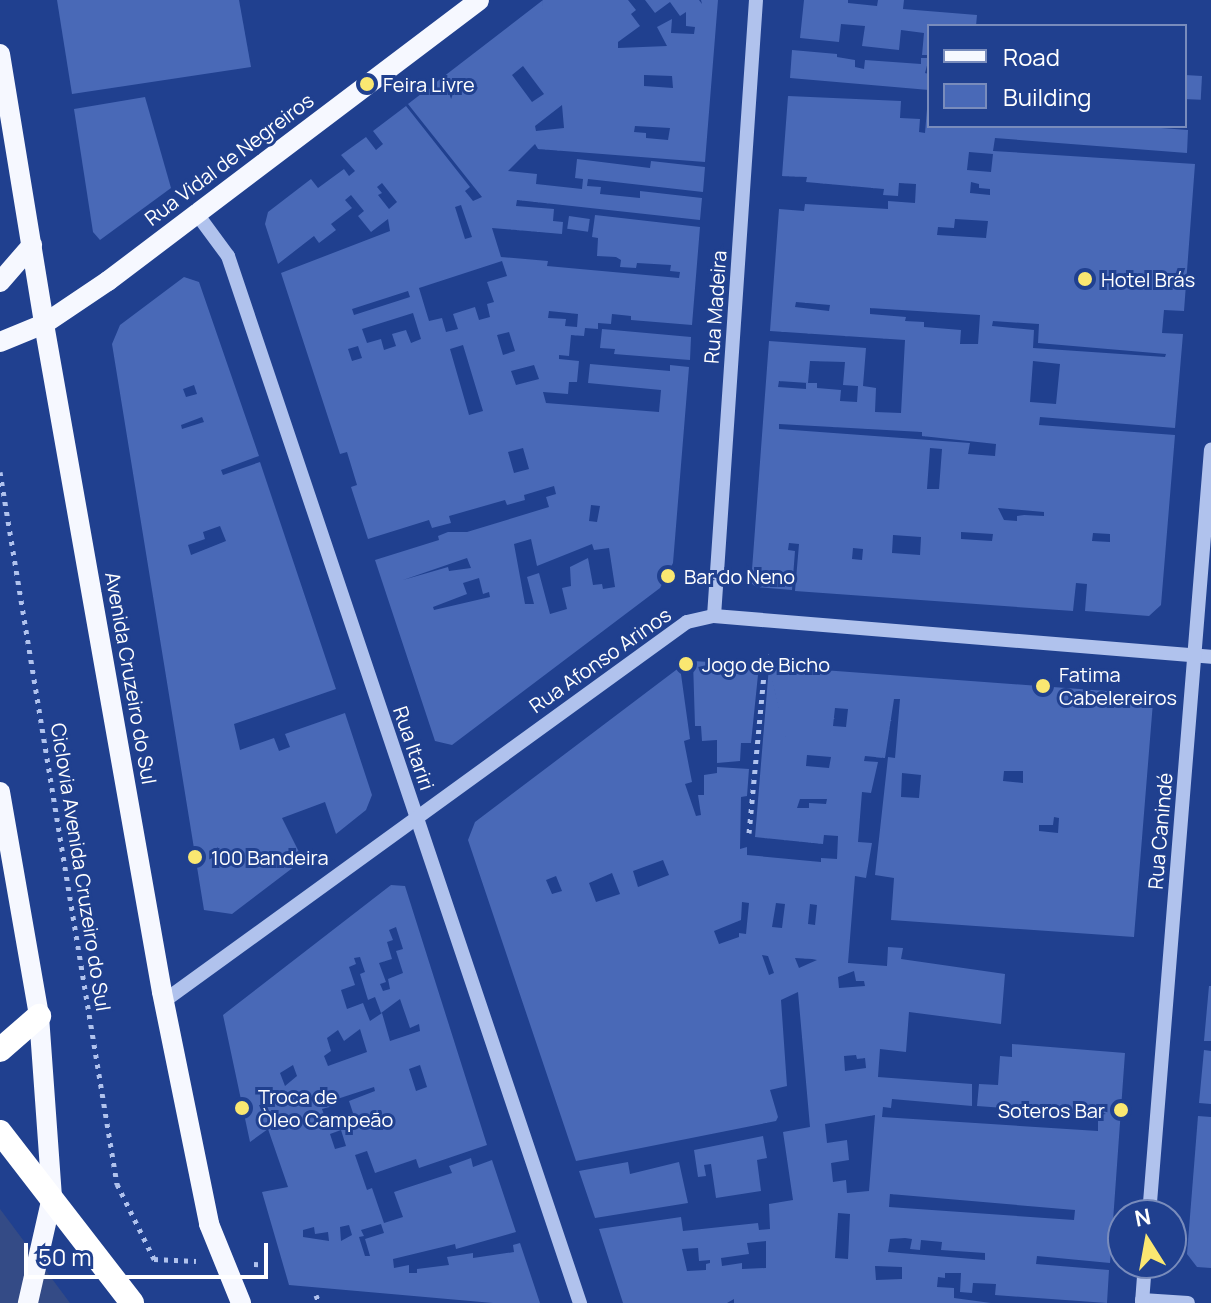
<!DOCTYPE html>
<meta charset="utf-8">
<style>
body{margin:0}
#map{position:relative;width:1211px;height:1303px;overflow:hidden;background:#20408f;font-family:Manrope,sans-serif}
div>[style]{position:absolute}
.water>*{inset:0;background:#344b86}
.building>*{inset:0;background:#4969b7;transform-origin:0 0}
.path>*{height:5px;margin-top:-2.5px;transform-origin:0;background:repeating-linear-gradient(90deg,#b0c2ed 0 4px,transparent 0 10px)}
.minor>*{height:14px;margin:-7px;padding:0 7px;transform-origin:7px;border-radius:7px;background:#b0c2ed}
.major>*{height:20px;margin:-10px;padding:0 10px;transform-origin:10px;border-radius:10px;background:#f6f8ff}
.highway>*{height:24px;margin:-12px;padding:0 12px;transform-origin:12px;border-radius:12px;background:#fff}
.dots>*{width:22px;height:22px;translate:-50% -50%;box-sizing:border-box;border:4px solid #20408f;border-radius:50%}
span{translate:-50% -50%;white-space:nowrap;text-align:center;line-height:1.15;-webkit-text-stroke:6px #20408f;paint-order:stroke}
.poi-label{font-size:20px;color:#fff}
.left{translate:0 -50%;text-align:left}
.right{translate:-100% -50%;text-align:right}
.street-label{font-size:20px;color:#fff}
.legend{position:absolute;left:927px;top:24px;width:260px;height:104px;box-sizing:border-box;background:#20408f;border:2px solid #798cbc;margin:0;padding:10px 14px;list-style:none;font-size:24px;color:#fff}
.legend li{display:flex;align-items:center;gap:16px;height:40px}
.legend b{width:40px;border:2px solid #798cbc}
.north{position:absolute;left:1107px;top:1199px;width:80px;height:80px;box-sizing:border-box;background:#20408f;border:2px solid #798cbc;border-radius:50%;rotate:349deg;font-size:22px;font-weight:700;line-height:32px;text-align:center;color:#fff}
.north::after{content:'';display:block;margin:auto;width:28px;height:36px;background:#fae771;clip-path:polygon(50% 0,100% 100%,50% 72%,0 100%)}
.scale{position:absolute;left:24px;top:1243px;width:244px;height:36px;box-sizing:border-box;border:4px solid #fff;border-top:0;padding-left:10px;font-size:24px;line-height:28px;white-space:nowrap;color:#fff;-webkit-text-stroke:6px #20408f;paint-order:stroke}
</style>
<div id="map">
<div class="water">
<i style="clip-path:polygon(0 1209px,70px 1303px,0 1303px)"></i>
</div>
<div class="building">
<i style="clip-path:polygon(57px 0,239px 0,251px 67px,72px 94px)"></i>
<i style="clip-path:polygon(evenodd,543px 0,628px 0,636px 10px,631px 14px,640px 26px,618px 42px,618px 48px,667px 46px,657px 27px,672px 19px,671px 33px,694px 34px,695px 27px,686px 26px,686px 12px,680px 16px,670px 2px,655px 13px,645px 0,699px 0,702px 4px,701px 0,718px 0,705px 162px,538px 149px,535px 144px,508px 171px,537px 174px,536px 184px,582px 189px,583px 179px,575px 178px,577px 159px,650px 168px,651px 161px,705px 167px,703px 192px,588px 179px,587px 186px,601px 187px,600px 194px,640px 198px,640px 191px,702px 198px,700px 220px,517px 200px,516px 206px,554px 209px,553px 221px,563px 222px,562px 234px,492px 228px,501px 257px,548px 261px,547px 266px,679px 278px,680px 272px,670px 271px,671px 265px,637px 263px,636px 268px,620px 267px,621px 260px,616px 257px,597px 256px,598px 238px,592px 237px,595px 215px,700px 227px,692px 325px,631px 320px,631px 316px,612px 314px,611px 324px,598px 323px,598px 329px,585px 328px,584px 336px,571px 335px,569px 356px,559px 355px,559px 359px,579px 361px,577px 382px,569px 382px,568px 394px,543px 392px,546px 403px,659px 412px,661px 390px,588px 383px,590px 364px,670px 371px,670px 365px,689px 367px,673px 563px,660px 588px,452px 745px,435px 741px,375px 560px,439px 540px,438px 536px,448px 532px,467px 532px,549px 507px,546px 497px,556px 494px,554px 486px,524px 495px,525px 500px,507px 505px,505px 500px,449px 516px,451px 523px,432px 528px,429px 520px,368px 539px,351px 487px,357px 485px,347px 452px,340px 454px,281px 273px,390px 231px,388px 219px,371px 232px,358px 216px,364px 211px,351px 195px,345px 200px,352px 208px,331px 224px,336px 230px,319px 243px,314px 236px,278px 264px,265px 224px,268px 212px,311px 179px,318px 188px,344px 169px,349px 176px,355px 171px,341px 155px,366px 137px,376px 150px,383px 144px,373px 131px,406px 106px,470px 187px,465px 191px,473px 201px,482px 197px,408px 104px,543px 0,523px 66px,544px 94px,532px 102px,512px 75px,523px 66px,543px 0,644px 75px,672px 76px,673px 88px,644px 86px,644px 75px,543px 0,562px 105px,564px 128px,536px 131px,535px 126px,562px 105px,543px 0,635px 126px,670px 128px,668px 140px,646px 138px,646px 133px,634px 132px,635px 126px,543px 0,382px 183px,397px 202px,389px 209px,378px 195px,382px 193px,377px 187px,382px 183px,543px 0,461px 205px,472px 237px,465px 239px,455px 207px,461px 205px,543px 0,502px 261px,507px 276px,487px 282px,494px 302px,487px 304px,490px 317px,479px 320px,475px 307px,453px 314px,458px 329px,446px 332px,442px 318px,429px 321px,419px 288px,502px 261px,543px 0,408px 291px,410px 297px,354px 315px,352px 309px,408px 291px,543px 0,549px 311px,578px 314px,577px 327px,565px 326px,566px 319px,548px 318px,549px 311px,543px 0,413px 313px,421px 339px,411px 343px,406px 330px,392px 334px,396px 346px,384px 350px,381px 339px,367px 343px,362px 329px,413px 313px,543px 0,509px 332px,515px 351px,503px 355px,497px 335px,509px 332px,543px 0,463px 345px,483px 411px,469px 415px,450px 349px,463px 345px,543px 0,358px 346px,362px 358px,352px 361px,348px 349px,358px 346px,543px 0,534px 365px,539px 379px,516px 385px,511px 371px,534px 365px,543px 0,523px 448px,529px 469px,514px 473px,508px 452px,523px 448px,543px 0,591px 505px,600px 506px,597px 522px,589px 521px,591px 505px,543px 0,531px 539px,537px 566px,592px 544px,594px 550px,609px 548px,615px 587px,603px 589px,602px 584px,593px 585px,588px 558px,570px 567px,571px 586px,562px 588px,567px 609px,550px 614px,539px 573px,527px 577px,534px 604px,525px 604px,514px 544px,531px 539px,543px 0,467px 558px,471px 568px,449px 571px,448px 567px,403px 580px,467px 558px,543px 0,479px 578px,483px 594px,489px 592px,490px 597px,434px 610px,433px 607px,467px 594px,463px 583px,479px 578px)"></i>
<i style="clip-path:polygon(804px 0,848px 0,848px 3px,877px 6px,878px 0,904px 0,903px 9px,977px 15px,976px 26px,929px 26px,929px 55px,922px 55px,924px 33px,901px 30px,899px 50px,862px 46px,865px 26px,841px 24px,839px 42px,800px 38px)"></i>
<i style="clip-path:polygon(792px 50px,837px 54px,837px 57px,855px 60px,855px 67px,864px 69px,865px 60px,921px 64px,921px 58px,929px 58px,925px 73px,929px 74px,929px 90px,790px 78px)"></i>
<i style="left:1185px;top:75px;width:17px;height:24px;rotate:3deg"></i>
<i style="clip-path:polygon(evenodd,788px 96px,901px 101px,900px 118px,920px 119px,919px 132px,925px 133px,927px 109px,929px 126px,1134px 126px,1188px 130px,1187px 153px,995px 138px,993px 151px,1195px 164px,1184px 311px,1164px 310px,1162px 333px,1183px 334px,1175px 428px,1040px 417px,1039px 425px,1175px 435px,1161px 605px,1149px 616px,1085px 611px,1087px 584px,1076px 583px,1073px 611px,795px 591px,799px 544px,789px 543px,788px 550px,795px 551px,792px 590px,756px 587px,751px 583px,769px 341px,866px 348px,863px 386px,876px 388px,875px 412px,901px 413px,905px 340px,770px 331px,779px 209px,804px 211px,805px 204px,888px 209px,888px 201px,915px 203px,916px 184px,899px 183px,898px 196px,883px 195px,884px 189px,806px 182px,807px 177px,782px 176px,788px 96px,969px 152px,993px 154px,991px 172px,967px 170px,969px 152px,788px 96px,971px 182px,979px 184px,979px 188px,990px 189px,990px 195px,970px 193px,971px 182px,788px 96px,955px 219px,988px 221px,986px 238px,937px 235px,938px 227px,954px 228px,955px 219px,788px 96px,796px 302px,830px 305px,829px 311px,795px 307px,796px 302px,788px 96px,870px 308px,980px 315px,978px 344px,960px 344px,961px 330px,924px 327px,924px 322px,905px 321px,906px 317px,870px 314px,870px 308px,788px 96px,993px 321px,1039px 324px,1038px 343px,1166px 354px,1165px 357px,1033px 348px,1034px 330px,992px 326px,993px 321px,788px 96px,810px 361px,845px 362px,843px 385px,858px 386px,857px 402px,840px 401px,841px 390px,817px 388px,817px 383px,806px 383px,806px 389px,778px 387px,779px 381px,808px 383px,810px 361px,788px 96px,1033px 361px,1060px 364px,1056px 404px,1030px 402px,1033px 361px,788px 96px,779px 424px,922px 432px,922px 436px,996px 444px,995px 456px,968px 454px,970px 443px,779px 429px,779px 424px,788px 96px,930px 448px,942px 449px,939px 489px,927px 489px,930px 448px,788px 96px,998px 508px,1044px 512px,1044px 516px,1024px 515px,1017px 516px,1017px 521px,1004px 520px,998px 508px,788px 96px,961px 532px,993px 534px,992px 541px,961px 539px,961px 532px,788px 96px,1093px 533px,1110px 534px,1110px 542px,1092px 541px,1093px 533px,788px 96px,893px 535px,921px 537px,920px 555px,892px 553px,893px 535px,788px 96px,853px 548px,863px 549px,862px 560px,852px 559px,853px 548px)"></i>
<i style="clip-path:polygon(145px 97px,171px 188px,100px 240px,93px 232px,74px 109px)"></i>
<i style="left:569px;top:216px;width:21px;height:13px;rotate:8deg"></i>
<i style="clip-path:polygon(evenodd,184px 277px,199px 282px,259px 456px,221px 470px,223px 475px,260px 462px,336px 689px,234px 724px,240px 750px,274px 738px,279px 751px,290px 747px,285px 734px,345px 713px,372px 795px,366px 810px,336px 834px,325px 802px,282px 818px,303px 860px,232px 914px,204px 910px,112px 344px,120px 325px,184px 277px,194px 385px,197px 394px,186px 397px,183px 389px,194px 385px,184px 277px,202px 417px,204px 422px,182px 429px,181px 425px,202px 417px,184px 277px,220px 526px,226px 541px,191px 555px,188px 545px,205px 539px,203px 532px,220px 526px)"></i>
<i style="clip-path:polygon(602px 329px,691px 337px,690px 360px,614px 354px,615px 349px,600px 348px)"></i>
<i style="clip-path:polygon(693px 661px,759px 665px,751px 743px,741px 743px,740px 761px,717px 763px,717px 740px,702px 741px,701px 726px,695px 726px)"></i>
<i style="clip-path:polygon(evenodd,769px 666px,1146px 694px,1153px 702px,1134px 937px,891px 920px,894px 878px,875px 875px,888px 757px,895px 758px,900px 699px,894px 699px,885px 758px,865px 756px,864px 761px,878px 762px,871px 793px,862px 792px,858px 842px,872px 843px,866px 878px,855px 876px,848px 963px,887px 966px,888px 947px,903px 948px,901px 959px,1005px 974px,1001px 1024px,909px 1012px,906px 1052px,880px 1049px,878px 1077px,972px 1084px,972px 1106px,892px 1099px,891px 1108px,883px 1107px,882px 1117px,1098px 1131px,1098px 1115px,977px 1106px,979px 1084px,998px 1085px,1000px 1056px,1012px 1057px,1012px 1044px,1125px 1053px,1110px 1263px,1037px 1256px,1036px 1264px,1109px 1270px,1107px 1303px,995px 1295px,996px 1284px,973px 1283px,972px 1293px,960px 1292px,961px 1273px,945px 1273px,945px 1278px,938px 1277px,937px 1287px,954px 1288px,954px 1298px,991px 1303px,734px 1303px,734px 1299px,727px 1303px,623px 1303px,599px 1229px,681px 1217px,683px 1231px,758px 1223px,759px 1230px,770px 1229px,769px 1204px,793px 1200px,783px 1132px,810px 1127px,798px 992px,781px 1000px,787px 1086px,770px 1090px,778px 1117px,776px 1121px,576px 1161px,468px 840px,475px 822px,680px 667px,690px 739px,684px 741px,692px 782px,685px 784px,696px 816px,701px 815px,698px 795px,704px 795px,704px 775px,717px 773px,717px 767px,749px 769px,747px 796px,741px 797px,740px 849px,747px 847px,747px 855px,821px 862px,821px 858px,837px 859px,838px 836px,824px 835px,823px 844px,755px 837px,769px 666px,835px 708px,848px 709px,846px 727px,833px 726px,835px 708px,769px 666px,807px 755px,831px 757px,829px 768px,806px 766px,807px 755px,769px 666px,1004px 771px,1023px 771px,1023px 783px,1003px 781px,1004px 771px,769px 666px,902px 773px,921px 775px,919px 798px,901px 797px,902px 773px,769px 666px,800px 799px,827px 799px,826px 804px,809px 803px,809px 808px,797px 808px,800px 799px,769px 666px,1054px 817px,1059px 818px,1058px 833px,1039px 831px,1039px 825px,1053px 825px,1054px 817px,769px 666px,663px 860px,669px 875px,638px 887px,633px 871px,663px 860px,769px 666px,612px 873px,620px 894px,596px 902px,589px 883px,612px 873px,769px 666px,556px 876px,562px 891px,552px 894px,546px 880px,556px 876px,769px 666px,742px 902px,749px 903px,746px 934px,739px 933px,739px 937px,719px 944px,714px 931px,741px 920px,742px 902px,769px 666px,776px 903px,785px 904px,782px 928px,772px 927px,776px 903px,769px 666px,810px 904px,817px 905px,815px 925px,808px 924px,810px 904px,769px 666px,762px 955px,768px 956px,774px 973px,769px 975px,762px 955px,769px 666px,795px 958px,812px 959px,817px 960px,799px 968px,795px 958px,769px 666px,854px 971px,856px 981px,864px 981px,865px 986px,839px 988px,838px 977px,854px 971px,769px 666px,856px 1055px,857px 1059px,865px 1058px,866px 1068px,845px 1071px,844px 1056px,856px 1055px,769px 666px,875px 1115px,869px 1191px,847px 1193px,846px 1180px,833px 1182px,831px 1163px,849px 1160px,847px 1140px,827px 1143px,825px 1124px,875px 1115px,769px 666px,890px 1194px,1075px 1210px,1074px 1220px,889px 1207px,890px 1194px,769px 666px,838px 1213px,850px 1214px,848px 1259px,835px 1258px,838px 1213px,769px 666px,905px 1238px,912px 1239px,910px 1249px,920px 1250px,921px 1240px,942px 1242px,941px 1250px,985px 1253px,985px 1260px,888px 1252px,890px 1239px,905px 1238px,769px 666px,766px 1241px,766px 1268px,742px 1269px,742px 1263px,722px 1266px,721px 1258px,749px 1254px,747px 1243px,766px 1241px,769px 666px,698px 1248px,699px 1261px,710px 1260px,710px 1263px,706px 1264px,706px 1270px,687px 1271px,682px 1249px,698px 1248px,769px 666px,875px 1266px,902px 1267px,902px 1279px,876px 1280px,875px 1266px)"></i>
<i style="clip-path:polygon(evenodd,391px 885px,405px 886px,487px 1145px,419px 1168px,416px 1159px,375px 1173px,367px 1151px,355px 1155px,367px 1190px,372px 1188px,384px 1223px,403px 1217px,394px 1192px,452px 1173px,449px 1166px,471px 1158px,473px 1167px,492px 1160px,516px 1232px,456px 1249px,455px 1244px,393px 1259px,394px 1268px,409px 1265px,409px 1273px,417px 1273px,417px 1269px,449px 1265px,447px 1257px,473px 1253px,473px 1258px,514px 1252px,513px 1245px,520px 1243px,540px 1303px,493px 1303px,289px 1285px,262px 1192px,288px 1187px,268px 1129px,250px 1142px,223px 1015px,391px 885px,396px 927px,403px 949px,396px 951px,403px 973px,388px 979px,390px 989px,383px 991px,380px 984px,386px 982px,379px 963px,392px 959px,387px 942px,393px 940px,389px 930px,396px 927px,391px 885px,360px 957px,365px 972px,360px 974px,368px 1000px,375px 997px,381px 1013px,400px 999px,410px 1028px,419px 1024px,420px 1031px,390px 1041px,382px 1013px,370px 1021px,363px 1003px,347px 1009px,341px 990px,355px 985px,349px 967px,356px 964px,354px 958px,360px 957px,391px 885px,360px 1029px,367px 1052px,328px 1066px,324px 1056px,331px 1051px,327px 1038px,338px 1030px,344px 1041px,360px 1029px,391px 885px,293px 1065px,297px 1076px,285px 1086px,280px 1073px,293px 1065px,391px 885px,420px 1065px,427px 1087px,416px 1091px,409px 1069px,420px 1065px,391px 885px,374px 1087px,375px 1091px,349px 1101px,353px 1113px,327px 1123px,322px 1109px,333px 1106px,331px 1101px,374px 1087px,391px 885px,341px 1130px,346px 1146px,335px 1149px,330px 1134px,341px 1130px,391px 885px,381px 1224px,384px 1233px,365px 1239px,370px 1256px,365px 1256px,359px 1237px,364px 1236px,361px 1230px,381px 1224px,391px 885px,349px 1225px,352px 1235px,341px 1241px,340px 1227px,349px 1225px,391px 885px,314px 1227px,315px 1234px,328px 1232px,329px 1241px,303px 1237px,303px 1230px,314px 1227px)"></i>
<i style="clip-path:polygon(1209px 986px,1211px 986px,1211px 1041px,1204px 1041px)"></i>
<i style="clip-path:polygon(1204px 1050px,1211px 1051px,1211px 1104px,1199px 1103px)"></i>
<i style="clip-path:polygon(1198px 1116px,1211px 1117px,1211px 1268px,1197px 1267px,1187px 1254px)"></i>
<i style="clip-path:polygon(763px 1136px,767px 1158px,757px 1160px,761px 1191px,716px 1198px,711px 1164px,704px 1165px,706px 1176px,698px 1177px,694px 1150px)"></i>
<i style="clip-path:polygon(628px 1162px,630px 1174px,679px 1162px,688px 1203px,595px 1218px,579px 1171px)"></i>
</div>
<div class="path">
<i style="left:0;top:472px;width:722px;rotate:80.67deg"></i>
<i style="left:117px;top:1184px;width:84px;rotate:63.7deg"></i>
<i style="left:154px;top:1259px;width:42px;rotate:2.7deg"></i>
<i style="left:749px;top:833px;width:180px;rotate:-84.6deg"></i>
<i style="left:254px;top:1264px;width:19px;rotate:3deg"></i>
<i style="left:316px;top:1295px;width:9px;rotate:69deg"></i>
</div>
<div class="minor">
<i style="left:197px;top:214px;width:52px;rotate:53.6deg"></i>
<i style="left:228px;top:256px;width:1105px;rotate:71.42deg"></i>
<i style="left:714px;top:616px;width:617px;rotate:-86.1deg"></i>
<i style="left:164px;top:1001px;width:646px;rotate:-35.93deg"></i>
<i style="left:687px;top:622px;width:28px;rotate:-13deg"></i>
<i style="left:714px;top:616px;width:499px;rotate:4.7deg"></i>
<i style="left:1149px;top:1215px;width:768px;rotate:-85.37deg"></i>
<i style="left:1142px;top:1300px;width:46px;rotate:3.7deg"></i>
<i style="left:1142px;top:1303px;width:40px;rotate:-85.7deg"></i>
</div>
<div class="major">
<i style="left:0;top:54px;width:274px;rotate:80.7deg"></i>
<i style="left:44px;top:324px;width:678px;rotate:79.98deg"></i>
<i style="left:162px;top:992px;width:237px;rotate:78.5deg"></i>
<i style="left:209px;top:1224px;width:85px;rotate:67.9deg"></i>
<i style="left:0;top:282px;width:49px;rotate:-49.1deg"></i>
<i style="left:0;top:342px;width:48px;rotate:-22.2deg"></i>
<i style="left:44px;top:324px;width:77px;rotate:-33.9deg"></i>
<i style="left:108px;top:281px;width:465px;rotate:-37.1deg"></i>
<i style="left:0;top:792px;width:227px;rotate:80.1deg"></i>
<i style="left:39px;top:1016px;width:181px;rotate:85.9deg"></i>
<i style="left:52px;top:1197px;width:109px;rotate:102.8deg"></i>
</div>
<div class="highway">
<i style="left:0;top:1050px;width:52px;rotate:-41.1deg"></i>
<i style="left:0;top:1132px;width:216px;rotate:52.3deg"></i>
</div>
<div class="dots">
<i style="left:367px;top:84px;background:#fae771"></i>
<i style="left:1085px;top:279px;background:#fae771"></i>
<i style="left:668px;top:576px;background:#fae771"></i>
<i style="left:686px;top:664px;background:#fae771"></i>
<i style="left:1043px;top:686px;background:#fae771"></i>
<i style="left:195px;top:857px;background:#fae771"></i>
<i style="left:242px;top:1108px;background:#fae771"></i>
<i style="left:1121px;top:1110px;background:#fae771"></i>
</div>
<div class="poi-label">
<span class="left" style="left:383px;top:84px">Feira Livre</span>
<span class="left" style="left:1101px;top:279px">Hotel Brás</span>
<span class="left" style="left:684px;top:576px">Bar do Neno</span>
<span class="left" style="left:702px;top:664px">Jogo de Bicho</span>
<span class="left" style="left:1059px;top:686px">Fatima<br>Cabelereiros</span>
<span class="left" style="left:211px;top:857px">100 Bandeira</span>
<span class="left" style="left:258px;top:1108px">Troca de<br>Òleo Campeão</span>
<span class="right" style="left:1105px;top:1110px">Soteros Bar</span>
</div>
<div class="street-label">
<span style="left:229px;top:159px;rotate:-37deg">Rua Vidal de Negreiros</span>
<span style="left:715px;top:307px;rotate:-86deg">Rua Madeira</span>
<span style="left:600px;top:660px;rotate:-35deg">Rua Afonso Arinos</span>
<span style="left:131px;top:678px;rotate:80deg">Avenida Cruzeiro do Sul</span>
<span style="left:414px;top:748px;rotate:71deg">Rua Itariri</span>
<span style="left:1160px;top:831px;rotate:-85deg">Rua Canindé</span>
<span style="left:81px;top:867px;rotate:81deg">Ciclovia Avenida Cruzeiro do Sul</span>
</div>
<ul class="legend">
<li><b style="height:10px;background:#f6f8ff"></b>Road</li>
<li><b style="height:22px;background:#4969b7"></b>Building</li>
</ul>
<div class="north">N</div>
<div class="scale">50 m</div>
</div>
